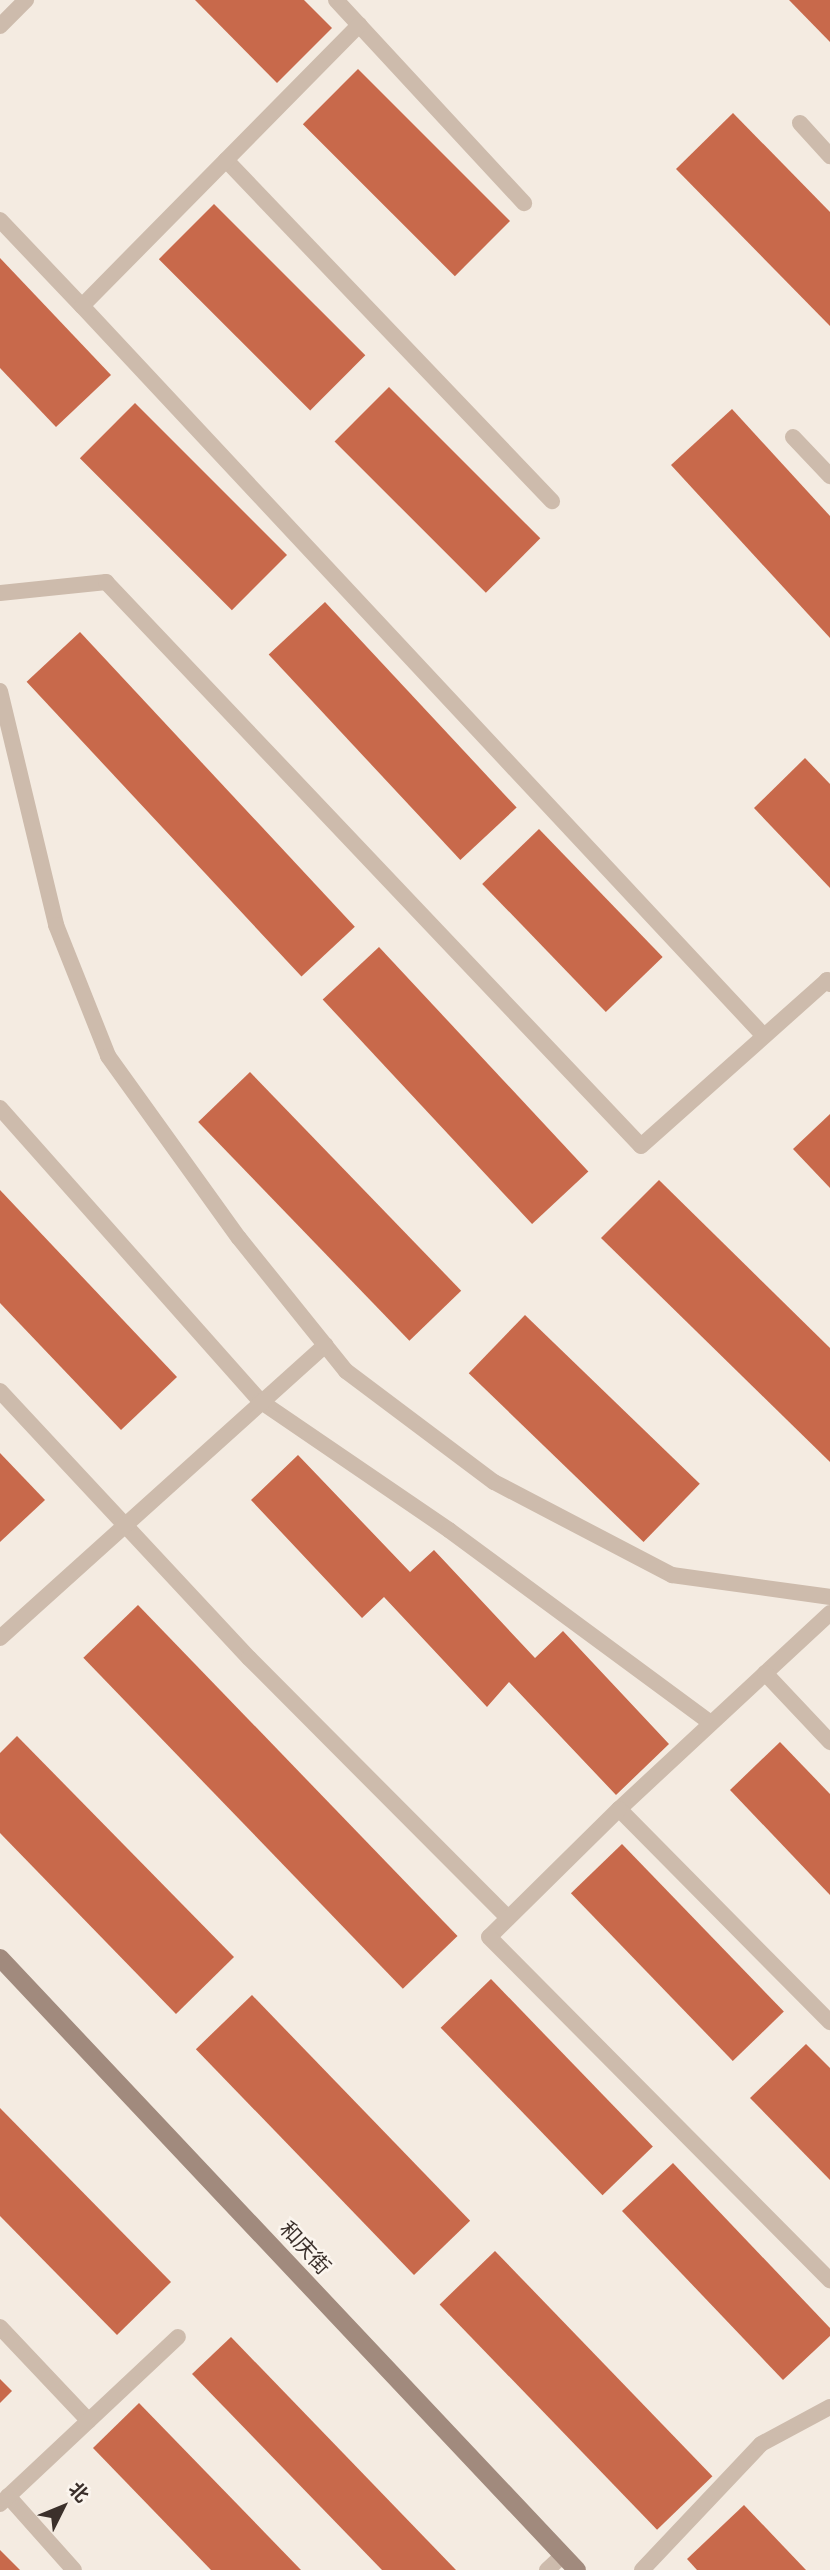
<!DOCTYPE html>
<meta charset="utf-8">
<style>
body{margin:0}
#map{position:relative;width:830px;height:2570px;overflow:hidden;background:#f4ebe1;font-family:"Fira Sans Condensed","Noto Sans SC",sans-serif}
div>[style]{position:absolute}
.building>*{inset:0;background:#c8694b;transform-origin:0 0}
.lane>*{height:16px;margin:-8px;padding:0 8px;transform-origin:8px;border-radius:8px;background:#cdbbac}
.secondary>*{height:18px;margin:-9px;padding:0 9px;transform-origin:9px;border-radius:9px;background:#a18a7d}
span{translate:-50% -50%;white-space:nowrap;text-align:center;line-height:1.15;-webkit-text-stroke:5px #fbf5ee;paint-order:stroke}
.street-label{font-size:21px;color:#3b302b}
.north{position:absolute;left:28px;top:2472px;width:70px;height:70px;-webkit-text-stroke:5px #fbf5ee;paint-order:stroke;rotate:47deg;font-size:19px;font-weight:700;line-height:28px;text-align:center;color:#3b302b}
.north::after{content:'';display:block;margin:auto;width:24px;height:32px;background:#3b302b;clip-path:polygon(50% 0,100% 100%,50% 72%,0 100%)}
</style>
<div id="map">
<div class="building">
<i style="clip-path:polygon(195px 0,304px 0,332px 28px,277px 83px)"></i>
<i style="clip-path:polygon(789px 0,830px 0,830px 42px)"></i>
<i style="left:358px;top:69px;width:215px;height:78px;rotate:45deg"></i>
<i style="clip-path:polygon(733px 113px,830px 212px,830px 326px,676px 169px)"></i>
<i style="left:214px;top:204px;width:214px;height:78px;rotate:45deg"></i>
<i style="clip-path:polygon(0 258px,111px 375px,56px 427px,0 368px)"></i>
<i style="left:389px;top:387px;width:214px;height:77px;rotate:45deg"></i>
<i style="left:135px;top:403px;width:215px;height:78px;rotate:45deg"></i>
<i style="clip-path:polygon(732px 409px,830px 516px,830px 638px,671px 465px)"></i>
<i style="left:325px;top:602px;width:281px;height:77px;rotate:47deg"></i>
<i style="left:80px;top:632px;width:403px;height:73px;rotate:47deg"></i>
<i style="clip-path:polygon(805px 758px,830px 784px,830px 888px,754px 808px)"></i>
<i style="left:539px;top:829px;width:178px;height:79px;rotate:46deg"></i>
<i style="left:379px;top:947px;width:307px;height:77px;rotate:47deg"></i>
<i style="left:250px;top:1072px;width:304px;height:72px;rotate:46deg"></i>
<i style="clip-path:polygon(830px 1114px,830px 1188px,793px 1149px)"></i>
<i style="clip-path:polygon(659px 1180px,830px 1348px,830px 1462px,601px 1238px)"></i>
<i style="clip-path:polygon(0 1190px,177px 1377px,121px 1430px,0 1303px)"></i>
<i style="left:525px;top:1315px;width:243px;height:81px;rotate:44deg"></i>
<i style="clip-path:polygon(0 1453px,45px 1500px,0 1542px)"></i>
<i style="clip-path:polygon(298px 1455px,410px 1572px,434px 1550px,535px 1658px,563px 1631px,669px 1744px,616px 1795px,509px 1682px,487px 1707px,384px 1597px,362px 1618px,251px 1500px)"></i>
<i style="left:138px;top:1605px;width:460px;height:76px;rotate:46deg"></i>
<i style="clip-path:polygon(17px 1736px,234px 1957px,176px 2014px,0 1833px,0 1753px)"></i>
<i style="clip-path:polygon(780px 1742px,830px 1794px,830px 1895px,730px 1790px)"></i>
<i style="left:622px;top:1844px;width:233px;height:71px;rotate:46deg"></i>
<i style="left:491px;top:1979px;width:233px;height:70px;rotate:46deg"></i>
<i style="left:252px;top:1995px;width:314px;height:78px;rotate:46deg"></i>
<i style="clip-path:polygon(806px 2044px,830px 2068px,830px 2180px,750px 2098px)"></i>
<i style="clip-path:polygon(0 2108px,171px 2282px,117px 2335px,0 2216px)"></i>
<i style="clip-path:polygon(673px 2163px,830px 2328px,830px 2336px,783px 2380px,622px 2211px)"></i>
<i style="left:495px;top:2251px;width:313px;height:77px;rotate:46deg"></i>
<i style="clip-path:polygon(231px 2337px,456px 2570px,382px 2570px,192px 2374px)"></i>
<i style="clip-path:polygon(0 2379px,12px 2391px,0 2403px)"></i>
<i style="clip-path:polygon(139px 2403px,301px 2570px,211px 2570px,93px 2448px)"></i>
<i style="clip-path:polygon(744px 2505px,806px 2570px,697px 2570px,687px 2559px)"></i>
<i style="clip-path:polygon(0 2550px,20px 2570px,0 2570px)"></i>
</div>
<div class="lane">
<i style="left:336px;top:0;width:277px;rotate:47.2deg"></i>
<i style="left:0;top:26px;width:37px;rotate:-45deg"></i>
<i style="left:800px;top:123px;width:45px;rotate:47.7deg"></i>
<i style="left:226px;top:160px;width:472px;rotate:46.3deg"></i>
<i style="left:0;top:220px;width:119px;rotate:46.4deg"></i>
<i style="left:82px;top:306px;width:395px;rotate:-45.4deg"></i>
<i style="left:82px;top:306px;width:999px;rotate:46.95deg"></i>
<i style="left:793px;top:437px;width:54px;rotate:46.5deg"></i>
<i style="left:0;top:593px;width:107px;rotate:-5.9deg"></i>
<i style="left:106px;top:582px;width:777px;rotate:46.51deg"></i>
<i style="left:641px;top:1146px;width:249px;rotate:-41.7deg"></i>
<i style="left:827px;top:980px;width:5px;rotate:53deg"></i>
<i style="left:0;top:691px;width:241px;rotate:76.5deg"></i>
<i style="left:56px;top:925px;width:141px;rotate:68.3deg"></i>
<i style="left:108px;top:1056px;width:224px;rotate:54.3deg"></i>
<i style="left:239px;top:1238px;width:171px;rotate:51.2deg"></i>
<i style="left:346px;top:1371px;width:185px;rotate:36.9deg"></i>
<i style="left:494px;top:1482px;width:201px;rotate:27.6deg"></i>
<i style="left:672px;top:1575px;width:160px;rotate:7.9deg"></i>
<i style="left:0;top:1108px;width:392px;rotate:48.4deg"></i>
<i style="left:260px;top:1401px;width:229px;rotate:34.3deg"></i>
<i style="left:449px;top:1530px;width:325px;rotate:36.4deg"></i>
<i style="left:0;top:1391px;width:365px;rotate:47deg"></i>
<i style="left:249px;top:1658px;width:367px;rotate:45.1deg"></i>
<i style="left:830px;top:1613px;width:288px;rotate:137.1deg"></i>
<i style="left:619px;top:1809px;width:300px;rotate:45.3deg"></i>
<i style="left:0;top:1638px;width:438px;rotate:-42deg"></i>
<i style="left:765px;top:1673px;width:95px;rotate:46.7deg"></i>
<i style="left:619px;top:1809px;width:182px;rotate:135.4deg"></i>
<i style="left:489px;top:1937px;width:484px;rotate:45.2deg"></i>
<i style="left:0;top:2327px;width:129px;rotate:46.6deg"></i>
<i style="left:8px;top:2496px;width:99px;rotate:48.3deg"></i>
<i style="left:0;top:2504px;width:244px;rotate:-43.2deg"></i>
<i style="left:547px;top:2570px;width:22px;rotate:-43deg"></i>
<i style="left:642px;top:2570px;width:173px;rotate:-46.6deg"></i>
<i style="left:761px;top:2444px;width:78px;rotate:-28.2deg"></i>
</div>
<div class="secondary">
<i style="left:0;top:1958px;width:841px;rotate:46.69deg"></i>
</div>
<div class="street-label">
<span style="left:305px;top:2248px;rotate:47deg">和庆街</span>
</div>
<div class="north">北</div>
</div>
